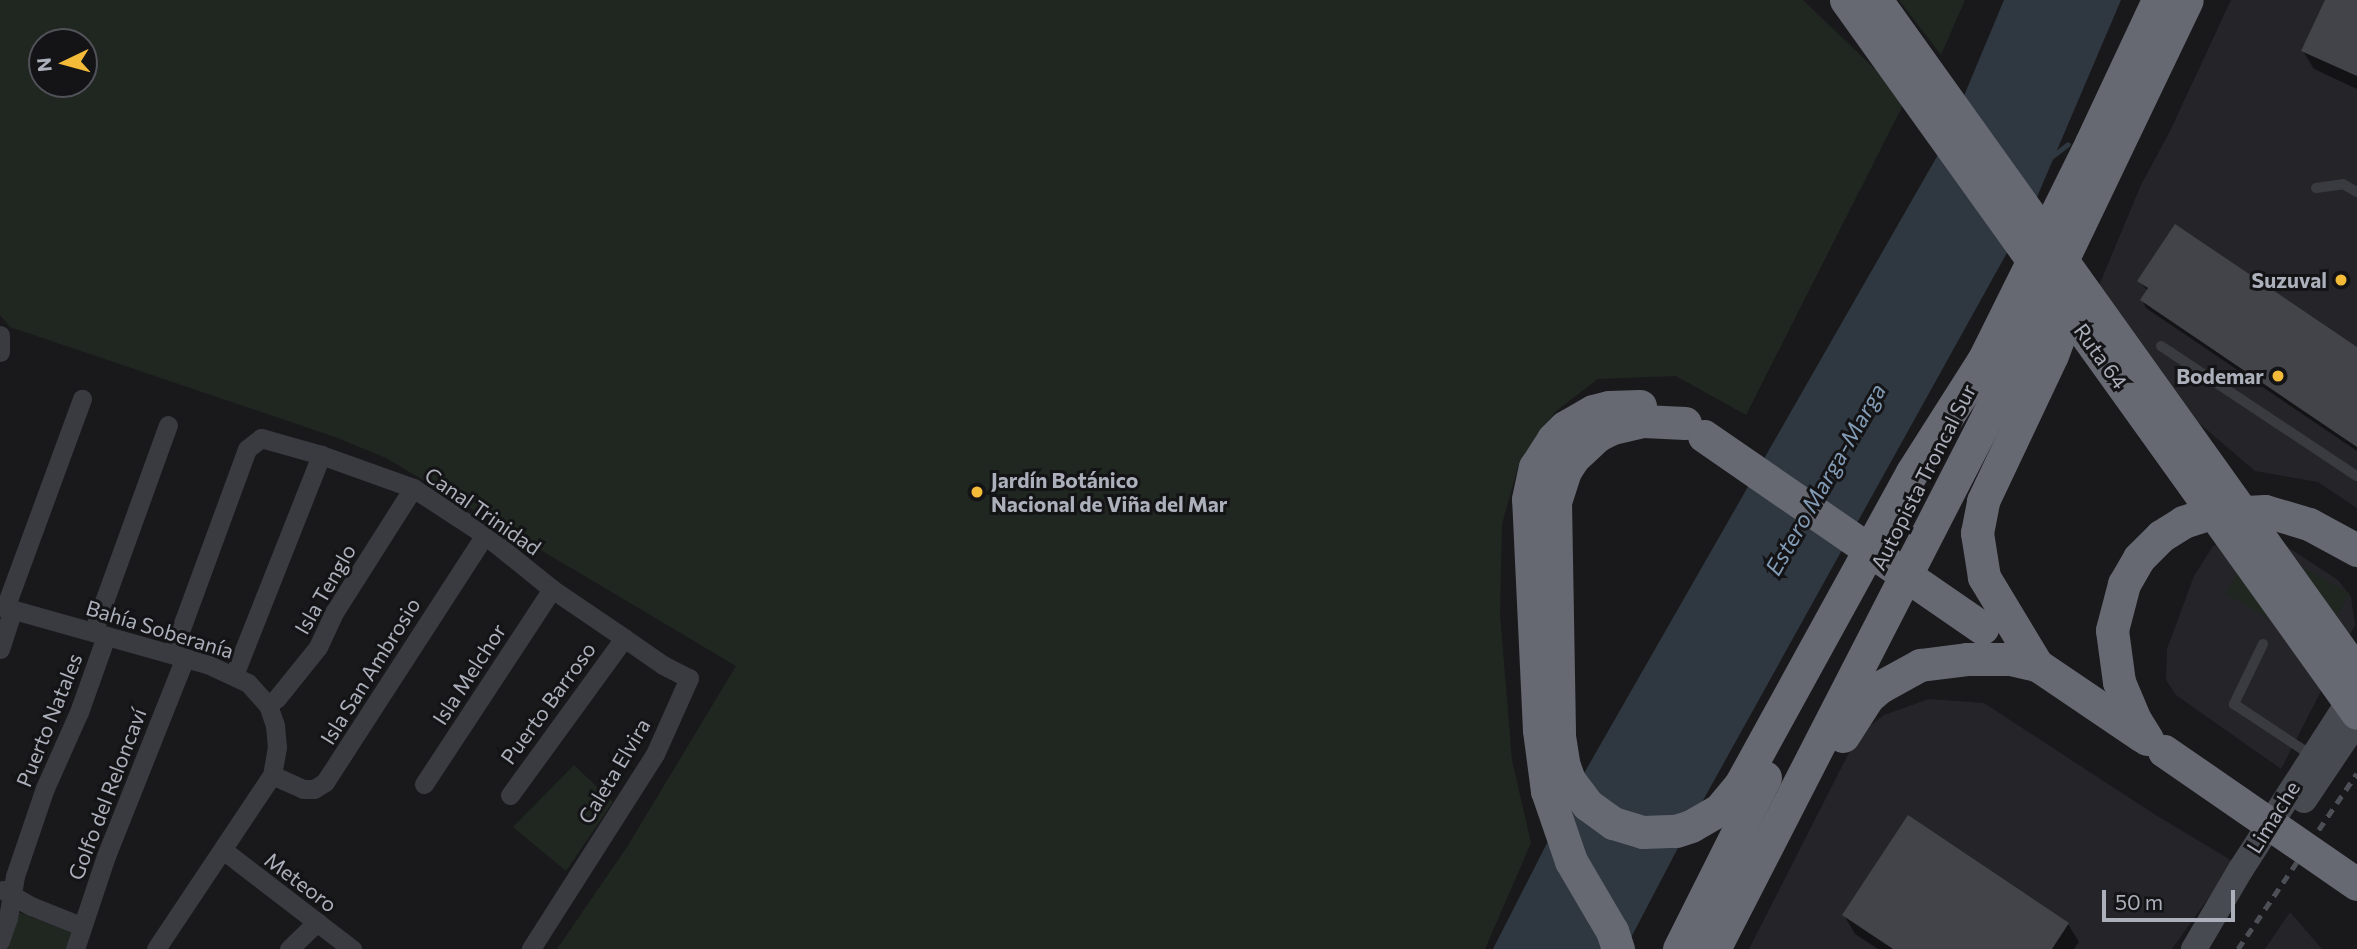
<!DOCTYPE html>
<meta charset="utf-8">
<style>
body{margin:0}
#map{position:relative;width:2357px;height:949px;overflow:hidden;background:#19191c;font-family:Commissioner,sans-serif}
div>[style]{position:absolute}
.built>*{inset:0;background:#252529}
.green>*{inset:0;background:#1f2720;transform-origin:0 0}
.water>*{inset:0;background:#2f3840}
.shadow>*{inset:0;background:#0007}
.stream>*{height:5px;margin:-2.5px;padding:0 2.5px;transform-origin:2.5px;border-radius:2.5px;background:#2f3840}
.building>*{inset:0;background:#434449}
.lane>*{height:10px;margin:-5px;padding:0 5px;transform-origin:5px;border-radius:5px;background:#3a3b41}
.street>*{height:19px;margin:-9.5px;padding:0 9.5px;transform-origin:9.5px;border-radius:9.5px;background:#3a3b41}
.secondary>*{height:26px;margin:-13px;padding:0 13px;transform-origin:13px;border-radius:13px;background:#484a51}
.highway>*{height:33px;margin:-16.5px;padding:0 16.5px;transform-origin:16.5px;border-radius:16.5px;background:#666972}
.rail>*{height:5px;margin-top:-2.5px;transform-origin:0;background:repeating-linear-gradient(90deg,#4d4f56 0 9px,transparent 0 16px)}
.highway-bridge>*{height:33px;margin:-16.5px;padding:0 16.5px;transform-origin:16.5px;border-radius:16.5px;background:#666972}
.dots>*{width:19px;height:19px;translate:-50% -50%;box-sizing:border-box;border:4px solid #141417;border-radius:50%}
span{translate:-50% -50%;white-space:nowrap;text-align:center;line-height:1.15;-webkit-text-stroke:6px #141417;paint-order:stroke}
.poi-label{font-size:21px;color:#acb0bb;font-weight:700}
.right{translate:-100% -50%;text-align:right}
.left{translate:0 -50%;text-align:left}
.street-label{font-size:21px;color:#acb0bb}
.water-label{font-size:23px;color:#839cb6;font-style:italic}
.north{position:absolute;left:28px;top:28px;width:70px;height:70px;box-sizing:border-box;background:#141417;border:2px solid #515259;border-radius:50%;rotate:265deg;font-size:19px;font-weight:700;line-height:28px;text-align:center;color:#acb0bb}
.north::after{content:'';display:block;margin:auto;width:24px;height:32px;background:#f4bb39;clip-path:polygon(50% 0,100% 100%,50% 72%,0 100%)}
.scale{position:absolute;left:2102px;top:890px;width:133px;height:32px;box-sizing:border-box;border:4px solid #acb0bb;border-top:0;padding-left:9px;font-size:21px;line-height:24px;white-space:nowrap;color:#acb0bb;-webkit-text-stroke:5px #141417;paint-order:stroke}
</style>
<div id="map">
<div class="built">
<i style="clip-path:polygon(2231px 0,2357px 0,2357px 508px,2318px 482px,2255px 471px,2083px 324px,2141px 185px,2170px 131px)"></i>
<i style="clip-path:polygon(2242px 536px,2277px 540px,2338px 580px,2351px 597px,2355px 625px,2281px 769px,2176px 695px,2166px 680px,2167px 649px,2194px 576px,2213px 546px)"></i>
<i style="clip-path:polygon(1929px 699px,1984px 703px,2154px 814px,2234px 862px,2172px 949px,1749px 949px,1858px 735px,1884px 715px)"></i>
<i style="clip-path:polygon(2290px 912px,2322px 949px,2265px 949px)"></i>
</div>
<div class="green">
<i style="clip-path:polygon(evenodd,0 0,1803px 0,1906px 99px,1746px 415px,1676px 376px,1598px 379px,1556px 411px,1520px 460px,1502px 524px,1500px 614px,1512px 760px,1531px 843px,1485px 949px,557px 949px,627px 847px,736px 666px,386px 458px,335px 437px,10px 327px,0 315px,0 0,42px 42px,84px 42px,84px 84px,42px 84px,42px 42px)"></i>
<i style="clip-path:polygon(1899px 0,1965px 0,1941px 55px)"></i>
<i style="left:2255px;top:541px;width:108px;height:61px;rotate:29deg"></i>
<i style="clip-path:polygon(574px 765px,613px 802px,566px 871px,513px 827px)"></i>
<i style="clip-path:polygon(15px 911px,71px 932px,66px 949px,0 949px)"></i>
</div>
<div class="water">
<i style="clip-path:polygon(2004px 0,2121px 0,2034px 204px,1701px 804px,1625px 949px,1493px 949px,1571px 796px,1943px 146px)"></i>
</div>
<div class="shadow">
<i style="clip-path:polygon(2327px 0,2357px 0,2357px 89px,2314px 69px,2303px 51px)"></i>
<i style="clip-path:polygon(2139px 281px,2357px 349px,2357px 451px,2146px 308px,2142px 300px,2148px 291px)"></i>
<i style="clip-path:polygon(1844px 915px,2068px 924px,2079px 942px,2074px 949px,1878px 949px,1855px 934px)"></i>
</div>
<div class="stream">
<i style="left:2051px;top:157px;width:21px;rotate:-37deg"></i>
</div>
<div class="building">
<i style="clip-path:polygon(2325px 0,2357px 0,2357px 76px,2301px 51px)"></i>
<i style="clip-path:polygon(2175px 224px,2357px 347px,2357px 447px,2140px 300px,2148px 288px,2137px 281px)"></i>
<i style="clip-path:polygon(1908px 815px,2069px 923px,2052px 949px,1893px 949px,1842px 915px)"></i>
</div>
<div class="lane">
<i style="left:2316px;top:188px;width:27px;rotate:-8deg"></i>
<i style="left:2343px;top:184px;width:16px;rotate:30deg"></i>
<i style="left:2161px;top:346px;width:235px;rotate:33.6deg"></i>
<i style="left:2263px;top:644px;width:67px;rotate:115.8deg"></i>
<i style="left:2234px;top:704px;width:92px;rotate:33.5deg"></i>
</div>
<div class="street">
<i style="left:0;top:335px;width:17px;rotate:90deg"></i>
<i style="left:0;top:606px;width:215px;rotate:15.7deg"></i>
<i style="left:207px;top:664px;width:45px;rotate:24.9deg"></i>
<i style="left:248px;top:683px;width:30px;rotate:48deg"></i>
<i style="left:268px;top:705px;width:21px;rotate:71deg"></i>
<i style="left:275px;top:725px;width:22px;rotate:85deg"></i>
<i style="left:277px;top:747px;width:28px;rotate:100deg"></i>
<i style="left:272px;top:775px;width:209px;rotate:123.7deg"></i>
<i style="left:5px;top:608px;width:223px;rotate:-69.8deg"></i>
<i style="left:93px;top:632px;width:220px;rotate:-70.1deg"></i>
<i style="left:0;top:649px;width:40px;rotate:-72deg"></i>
<i style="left:172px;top:653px;width:217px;rotate:-69.8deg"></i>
<i style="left:247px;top:449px;width:18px;rotate:-38deg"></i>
<i style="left:261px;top:438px;width:62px;rotate:15.8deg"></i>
<i style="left:321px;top:455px;width:98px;rotate:19.7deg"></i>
<i style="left:413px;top:488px;width:86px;rotate:33.1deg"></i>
<i style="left:485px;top:535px;width:86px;rotate:38.9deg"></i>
<i style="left:552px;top:589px;width:87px;rotate:34.2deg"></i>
<i style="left:624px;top:638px;width:47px;rotate:34.7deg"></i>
<i style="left:663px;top:665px;width:29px;rotate:27deg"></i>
<i style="left:689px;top:678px;width:83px;rotate:114.1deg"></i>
<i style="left:655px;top:754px;width:231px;rotate:122.5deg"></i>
<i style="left:234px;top:675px;width:237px;rotate:-68.4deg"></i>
<i style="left:268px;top:705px;width:11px;rotate:-38deg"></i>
<i style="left:277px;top:698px;width:65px;rotate:-51.2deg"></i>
<i style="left:318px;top:647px;width:40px;rotate:-65deg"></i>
<i style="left:335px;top:611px;width:146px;rotate:-57.6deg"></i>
<i style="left:272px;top:775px;width:34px;rotate:24deg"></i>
<i style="left:303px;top:789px;width:11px"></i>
<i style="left:314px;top:789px;width:13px;rotate:-32deg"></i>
<i style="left:325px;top:782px;width:294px;rotate:-57.1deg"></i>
<i style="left:424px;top:784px;width:233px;rotate:-56.7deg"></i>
<i style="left:510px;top:795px;width:194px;rotate:-54deg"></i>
<i style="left:223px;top:850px;width:163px;rotate:37.5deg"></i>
<i style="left:3px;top:890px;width:32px;rotate:30deg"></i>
<i style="left:31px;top:906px;width:54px;rotate:21.8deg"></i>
<i style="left:0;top:941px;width:24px;rotate:-71deg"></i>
<i style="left:8px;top:918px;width:43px;rotate:-80.5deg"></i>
<i style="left:15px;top:876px;width:93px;rotate:-71.2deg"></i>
<i style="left:45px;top:788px;width:83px;rotate:-65.9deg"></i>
<i style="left:79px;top:712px;width:81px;rotate:-70.4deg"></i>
<i style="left:75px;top:949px;width:98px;rotate:-71.6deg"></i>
<i style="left:106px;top:856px;width:214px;rotate:-68.3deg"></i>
<i style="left:289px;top:949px;width:39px;rotate:-44deg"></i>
</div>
<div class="secondary">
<i style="left:2304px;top:800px;width:84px;rotate:-56.1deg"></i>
<i style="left:2194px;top:949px;width:93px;rotate:-59.6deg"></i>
<i style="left:2241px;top:869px;width:214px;rotate:-57.2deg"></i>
</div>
<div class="highway">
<i style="left:1974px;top:379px;width:263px;rotate:-63.6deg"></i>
<i style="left:2091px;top:143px;width:158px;rotate:-64.9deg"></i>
<i style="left:1685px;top:423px;width:42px;rotate:-177.3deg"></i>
<i style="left:1643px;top:421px;width:32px;rotate:167deg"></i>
<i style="left:1612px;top:428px;width:16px;rotate:153deg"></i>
<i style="left:1598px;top:435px;width:33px;rotate:137deg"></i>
<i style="left:1574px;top:457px;width:17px;rotate:123deg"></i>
<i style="left:1565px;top:471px;width:33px;rotate:108deg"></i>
<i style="left:1555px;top:502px;width:234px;rotate:89deg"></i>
<i style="left:1559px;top:736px;width:30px;rotate:81deg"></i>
<i style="left:1564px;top:766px;width:15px;rotate:70deg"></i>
<i style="left:1569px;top:780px;width:31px;rotate:53deg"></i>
<i style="left:1588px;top:805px;width:31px;rotate:36deg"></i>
<i style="left:1613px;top:823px;width:31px;rotate:17deg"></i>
<i style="left:1643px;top:832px;width:33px;rotate:-2deg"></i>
<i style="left:1676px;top:831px;width:16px;rotate:-18deg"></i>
<i style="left:1691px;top:826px;width:32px;rotate:-30deg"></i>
<i style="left:1719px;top:810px;width:33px;rotate:-50deg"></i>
<i style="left:1740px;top:785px;width:357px;rotate:-61.2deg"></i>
<i style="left:1912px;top:472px;width:134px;rotate:-57.5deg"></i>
<i style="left:2018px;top:652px;width:150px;rotate:34.1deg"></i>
<i style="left:2037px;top:665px;width:103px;rotate:-121.1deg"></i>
<i style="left:1984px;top:577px;width:45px;rotate:-99deg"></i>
<i style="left:1977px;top:533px;width:33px;rotate:-79deg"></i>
<i style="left:1983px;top:501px;width:161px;rotate:-64.7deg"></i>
<i style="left:2052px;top:355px;width:72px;rotate:-69.5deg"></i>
<i style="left:1843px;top:736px;width:46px;rotate:-57.3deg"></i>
<i style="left:1868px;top:697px;width:16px;rotate:-40deg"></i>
<i style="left:1880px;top:687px;width:46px;rotate:-28.8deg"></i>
<i style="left:1920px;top:665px;width:47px;rotate:-7.3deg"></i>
<i style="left:1967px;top:659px;width:43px"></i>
<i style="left:2010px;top:659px;width:28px;rotate:13deg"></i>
<i style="left:2147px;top:739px;width:22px;rotate:-122deg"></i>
<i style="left:2135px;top:720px;width:41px;rotate:-112.8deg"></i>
<i style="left:2119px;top:682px;width:52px;rotate:-97.7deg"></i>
<i style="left:2112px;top:630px;width:48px;rotate:-75.4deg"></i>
<i style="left:2124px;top:584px;width:30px;rotate:-60deg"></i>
<i style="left:2139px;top:558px;width:31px;rotate:-45deg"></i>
<i style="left:2161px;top:536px;width:26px;rotate:-32deg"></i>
<i style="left:2183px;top:522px;width:26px;rotate:-18deg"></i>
<i style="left:2208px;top:514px;width:57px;rotate:-3deg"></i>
<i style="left:2265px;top:511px;width:46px;rotate:16.5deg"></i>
<i style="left:2309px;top:524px;width:55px;rotate:28.4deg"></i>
<i style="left:1618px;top:949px;width:19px;rotate:-108deg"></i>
<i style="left:1612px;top:931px;width:81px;rotate:-120.4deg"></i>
<i style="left:1571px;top:861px;width:74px;rotate:-108.9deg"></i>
<i style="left:1547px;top:791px;width:62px;rotate:-97.5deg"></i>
<i style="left:1539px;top:730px;width:231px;rotate:-92.7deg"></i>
<i style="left:1528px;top:499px;width:33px;rotate:-78deg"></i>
<i style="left:1535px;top:467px;width:33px;rotate:-57deg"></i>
<i style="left:1553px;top:439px;width:17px;rotate:-45deg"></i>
<i style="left:1565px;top:427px;width:32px;rotate:-30deg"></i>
<i style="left:1593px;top:411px;width:16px;rotate:-14deg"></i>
<i style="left:1609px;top:407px;width:31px;rotate:-2deg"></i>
<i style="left:1679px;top:949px;width:192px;rotate:-63.4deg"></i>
<i style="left:1714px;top:949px;width:598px;rotate:-62.84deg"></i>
<i style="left:1987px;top:417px;width:462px;rotate:-64.4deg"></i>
</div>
<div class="rail">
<i style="left:2238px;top:949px;width:212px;rotate:-55.9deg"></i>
</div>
<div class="highway-bridge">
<i style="left:1846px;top:0;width:877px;rotate:54.37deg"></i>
<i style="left:1876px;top:0;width:827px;rotate:54.45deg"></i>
<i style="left:1704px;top:436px;width:338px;rotate:34.6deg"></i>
<i style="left:2164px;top:751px;width:234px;rotate:34.6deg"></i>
</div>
<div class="dots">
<i style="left:2341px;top:280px;background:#f4bb39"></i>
<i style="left:2278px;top:376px;background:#f4bb39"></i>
<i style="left:977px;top:492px;background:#f4bb39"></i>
</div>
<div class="poi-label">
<span class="right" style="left:2327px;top:280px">Suzuval</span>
<span class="right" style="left:2264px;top:376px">Bodemar</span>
<span class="left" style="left:991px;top:492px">Jardín Botánico<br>Nacional de Viña del Mar</span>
</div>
<div class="street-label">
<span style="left:2101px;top:356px;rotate:54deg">Ruta 64</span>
<span style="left:1923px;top:477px;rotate:-63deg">Autopista Troncal Sur</span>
<span style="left:483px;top:511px;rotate:35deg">Canal Trinidad</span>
<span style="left:325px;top:589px;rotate:-60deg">Isla Tenglo</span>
<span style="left:160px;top:629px;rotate:17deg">Bahía Soberanía</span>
<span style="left:370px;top:671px;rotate:-58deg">Isla San Ambrosio</span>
<span style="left:469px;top:674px;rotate:-57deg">Isla Melchor</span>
<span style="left:548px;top:703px;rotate:-54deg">Puerto Barroso</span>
<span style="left:49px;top:720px;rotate:-68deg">Puerto Natales</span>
<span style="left:614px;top:771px;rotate:-59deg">Caleta Elvira</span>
<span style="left:107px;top:794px;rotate:-69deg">Golfo del Reloncaví</span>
<span style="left:2273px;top:817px;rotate:-58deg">Limache</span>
<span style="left:301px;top:882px;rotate:37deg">Meteoro</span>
</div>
<div class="water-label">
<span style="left:1825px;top:479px;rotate:-60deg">Estero Marga-Marga</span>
</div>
<div class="north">N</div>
<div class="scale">50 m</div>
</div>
